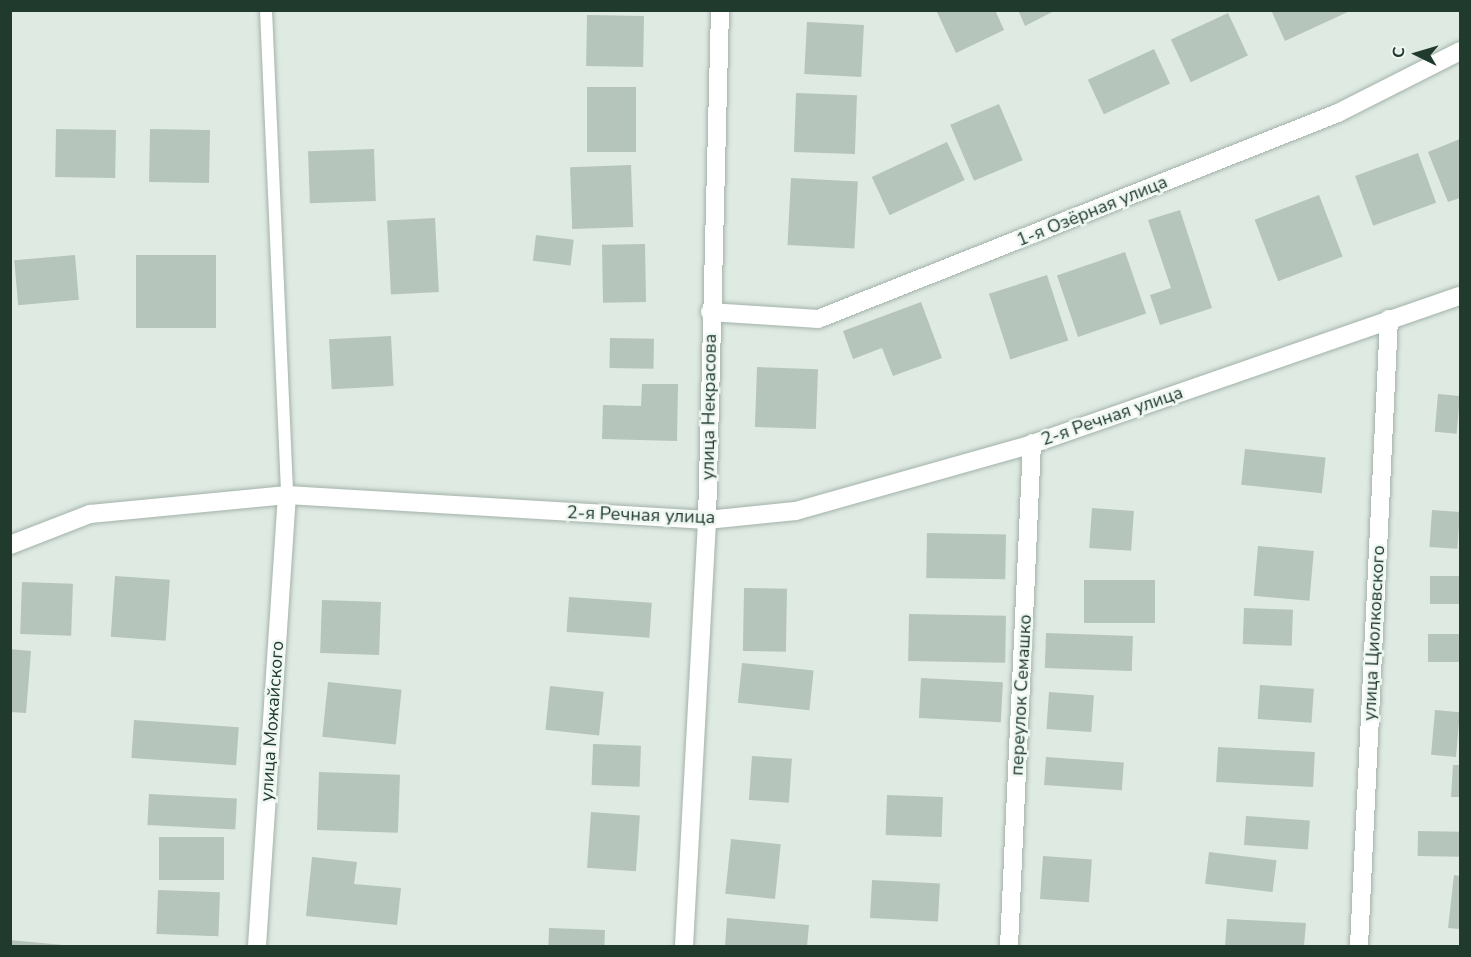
<!DOCTYPE html>
<meta charset="utf-8">
<style>
body{margin:0}
#map{position:relative;width:1471px;height:957px;overflow:hidden;background:#dfeae3;font-family:"Nunito Sans",sans-serif}
div>[style]{position:absolute}
.building>*{inset:0;background:#b5c5bc;transform-origin:0 0}
.roads{filter:drop-shadow(0 0 2px #a2b2a9) drop-shadow(0 0 2px #a2b2a9)}
.lane>*{height:12px;margin:-6px;padding:0 6px;transform-origin:6px;border-radius:6px;background:#fff}
.street>*{height:18px;margin:-9px;padding:0 9px;transform-origin:9px;border-radius:9px;background:#fff}
span{translate:-50% -50%;white-space:nowrap;text-align:center;line-height:1.15;-webkit-text-stroke:5px #eff7f2;paint-order:stroke}
.street-label{font-size:18px;color:#213a2e}
.frame{position:absolute;inset:0;border:12px solid #213a2e;pointer-events:none}
.north{position:absolute;left:1387px;top:24px;width:60px;height:60px;-webkit-text-stroke:4px #eff7f2;paint-order:stroke;rotate:275deg;font-size:16px;font-weight:700;line-height:24px;text-align:center;color:#213a2e}
.north::after{content:'';display:block;margin:auto;width:21px;height:27px;background:#213a2e;clip-path:polygon(50% 0,100% 100%,50% 72%,0 100%)}
</style>
<div id="map">
<div class="building">
<i style="clip-path:polygon(936px 10px,995px 10px,1004px 30px,956px 53px)"></i>
<i style="clip-path:polygon(1018px 10px,1056px 10px,1025px 26px)"></i>
<i style="clip-path:polygon(1271px 10px,1352px 10px,1285px 41px)"></i>
<i style="left:1228px;top:13px;width:47px;height:63px;rotate:65deg"></i>
<i style="left:587px;top:15px;width:57px;height:51px;rotate:1deg"></i>
<i style="left:807px;top:22px;width:57px;height:52px;rotate:3deg"></i>
<i style="left:1154px;top:49px;width:38px;height:73px;rotate:65deg"></i>
<i style="left:636px;top:87px;width:65px;height:49px;rotate:90deg"></i>
<i style="left:796px;top:93px;width:61px;height:59px;rotate:2deg"></i>
<i style="left:999px;top:104px;width:61px;height:53px;rotate:67deg"></i>
<i style="left:56px;top:129px;width:60px;height:48px;rotate:1deg"></i>
<i style="left:150px;top:129px;width:60px;height:53px;rotate:1deg"></i>
<i style="clip-path:polygon(1460px 139px,1460px 198px,1448px 202px,1428px 152px)"></i>
<i style="left:947px;top:142px;width:42px;height:83px;rotate:65deg"></i>
<i style="left:374px;top:149px;width:52px;height:66px;rotate:88deg"></i>
<i style="left:1418px;top:153px;width:53px;height:67px;rotate:70deg"></i>
<i style="left:631px;top:165px;width:62px;height:61px;rotate:88deg"></i>
<i style="left:791px;top:178px;width:67px;height:67px;rotate:3deg"></i>
<i style="left:1319px;top:195px;width:66px;height:69px;rotate:69deg"></i>
<i style="clip-path:polygon(1180px 210px,1212px 308px,1160px 325px,1150px 295px,1171px 288px,1148px 220px)"></i>
<i style="left:435px;top:218px;width:74px;height:48px;rotate:87deg"></i>
<i style="left:536px;top:235px;width:38px;height:26px;rotate:7deg"></i>
<i style="left:645px;top:244px;width:58px;height:43px;rotate:89deg"></i>
<i style="left:1125px;top:252px;width:65px;height:72px;rotate:71deg"></i>
<i style="left:75px;top:255px;width:45px;height:61px;rotate:85deg"></i>
<i style="left:136px;top:255px;width:80px;height:73px"></i>
<i style="left:1047px;top:275px;width:69px;height:61px;rotate:72deg"></i>
<i style="clip-path:polygon(921px 302px,942px 358px,893px 376px,882px 348px,853px 359px,843px 331px)"></i>
<i style="left:391px;top:336px;width:50px;height:62px;rotate:87deg"></i>
<i style="left:610px;top:338px;width:44px;height:30px;rotate:1deg"></i>
<i style="left:757px;top:367px;width:61px;height:60px;rotate:2deg"></i>
<i style="clip-path:polygon(642px 384px,678px 384px,677px 441px,602px 439px,603px 405px,641px 406px)"></i>
<i style="left:1438px;top:394px;width:22px;height:38px;rotate:5deg"></i>
<i style="left:1245px;top:449px;width:81px;height:36px;rotate:6deg"></i>
<i style="left:1092px;top:508px;width:42px;height:40px;rotate:4deg"></i>
<i style="left:1432px;top:510px;width:28px;height:37px;rotate:4deg"></i>
<i style="left:927px;top:533px;width:79px;height:45px;rotate:1deg"></i>
<i style="left:1258px;top:546px;width:56px;height:50px;rotate:5deg"></i>
<i style="left:115px;top:576px;width:55px;height:61px;rotate:4deg"></i>
<i style="left:1430px;top:576px;width:30px;height:28px"></i>
<i style="left:1084px;top:580px;width:71px;height:43px"></i>
<i style="left:22px;top:582px;width:51px;height:52px;rotate:2deg"></i>
<i style="left:744px;top:588px;width:43px;height:63px;rotate:1deg"></i>
<i style="left:569px;top:597px;width:83px;height:35px;rotate:4deg"></i>
<i style="left:322px;top:600px;width:59px;height:53px;rotate:2deg"></i>
<i style="left:1244px;top:608px;width:49px;height:36px;rotate:2deg"></i>
<i style="left:909px;top:614px;width:97px;height:47px;rotate:1deg"></i>
<i style="left:1046px;top:633px;width:87px;height:35px;rotate:2deg"></i>
<i style="left:1428px;top:634px;width:32px;height:28px"></i>
<i style="clip-path:polygon(10px 649px,31px 651px,26px 713px,10px 712px)"></i>
<i style="left:742px;top:663px;width:72px;height:40px;rotate:6deg"></i>
<i style="left:921px;top:678px;width:82px;height:40px;rotate:3deg"></i>
<i style="left:328px;top:682px;width:74px;height:55px;rotate:6deg"></i>
<i style="left:1260px;top:685px;width:54px;height:34px;rotate:4deg"></i>
<i style="left:550px;top:686px;width:54px;height:44px;rotate:6deg"></i>
<i style="left:1049px;top:692px;width:45px;height:37px;rotate:4deg"></i>
<i style="left:1435px;top:710px;width:25px;height:45px;rotate:5deg"></i>
<i style="left:134px;top:720px;width:105px;height:38px;rotate:4deg"></i>
<i style="left:593px;top:744px;width:48px;height:41px;rotate:2deg"></i>
<i style="left:1218px;top:747px;width:97px;height:35px;rotate:3deg"></i>
<i style="left:752px;top:756px;width:40px;height:44px;rotate:4deg"></i>
<i style="left:1046px;top:757px;width:78px;height:28px;rotate:4deg"></i>
<i style="clip-path:polygon(1453px 765px,1460px 765px,1460px 797px,1451px 797px)"></i>
<i style="left:319px;top:772px;width:81px;height:58px;rotate:2deg"></i>
<i style="left:149px;top:794px;width:88px;height:31px;rotate:3deg"></i>
<i style="left:887px;top:795px;width:56px;height:40px;rotate:2deg"></i>
<i style="left:591px;top:812px;width:49px;height:56px;rotate:4deg"></i>
<i style="left:1246px;top:816px;width:64px;height:29px;rotate:4deg"></i>
<i style="left:1418px;top:831px;width:42px;height:25px;rotate:1deg"></i>
<i style="left:159px;top:837px;width:65px;height:43px"></i>
<i style="left:731px;top:839px;width:50px;height:55px;rotate:6deg"></i>
<i style="left:1209px;top:852px;width:68px;height:32px;rotate:7deg"></i>
<i style="left:1043px;top:856px;width:49px;height:43px;rotate:4deg"></i>
<i style="clip-path:polygon(312px 857px,357px 862px,354px 884px,401px 888px,397px 925px,306px 916px)"></i>
<i style="clip-path:polygon(1454px 875px,1460px 876px,1460px 929px,1448px 928px)"></i>
<i style="left:872px;top:880px;width:68px;height:38px;rotate:3deg"></i>
<i style="left:158px;top:890px;width:62px;height:44px;rotate:2deg"></i>
<i style="clip-path:polygon(727px 918px,809px 925px,807px 946px,725px 946px)"></i>
<i style="clip-path:polygon(1227px 919px,1306px 923px,1304px 946px,1225px 946px)"></i>
<i style="left:549px;top:928px;width:56px;height:18px;rotate:2deg"></i>
<i style="clip-path:polygon(10px 940px,63px 945px,63px 946px,10px 946px)"></i>
</div>
<div class="roads">
<div class="lane">
<i style="left:266px;top:10px;width:485px;rotate:87.5deg"></i>
</div>
<div class="street">
<i style="left:710px;top:312px;width:108px;rotate:3.7deg"></i>
<i style="left:818px;top:319px;width:559px;rotate:-21.61deg"></i>
<i style="left:1338px;top:113px;width:137px;rotate:-26.9deg"></i>
<i style="left:10px;top:545px;width:86px;rotate:-21.2deg"></i>
<i style="left:90px;top:514px;width:198px;rotate:-5.5deg"></i>
<i style="left:287px;top:495px;width:421px;rotate:3.4deg"></i>
<i style="left:707px;top:520px;width:89px;rotate:-5.8deg"></i>
<i style="left:796px;top:511px;width:245px;rotate:-15.8deg"></i>
<i style="left:1032px;top:444px;width:453px;rotate:-19.1deg"></i>
<i style="left:257px;top:946px;width:452px;rotate:-86.2deg"></i>
<i style="left:684px;top:946px;width:427px;rotate:-86.9deg"></i>
<i style="left:707px;top:520px;width:510px;rotate:-88.54deg"></i>
<i style="left:1009px;top:946px;width:503px;rotate:-87.38deg"></i>
<i style="left:1359px;top:946px;width:628px;rotate:-87.26deg"></i>
</div>
</div>
<div class="street-label">
<span style="left:1092px;top:211px;rotate:-22deg">1-я Озёрная улица</span>
<span style="left:709px;top:407px;rotate:-89deg">улица Некрасова</span>
<span style="left:1112px;top:416px;rotate:-19deg">2-я Речная улица</span>
<span style="left:641px;top:515px;rotate:2deg">2-я Речная улица</span>
<span style="left:1374px;top:633px;rotate:-87deg">улица Циолковского</span>
<span style="left:1021px;top:695px;rotate:-87deg">переулок Семашко</span>
<span style="left:272px;top:721px;rotate:-86deg">улица Можайского</span>
</div>
<div class="frame"></div>
<div class="north">С</div>
</div>
